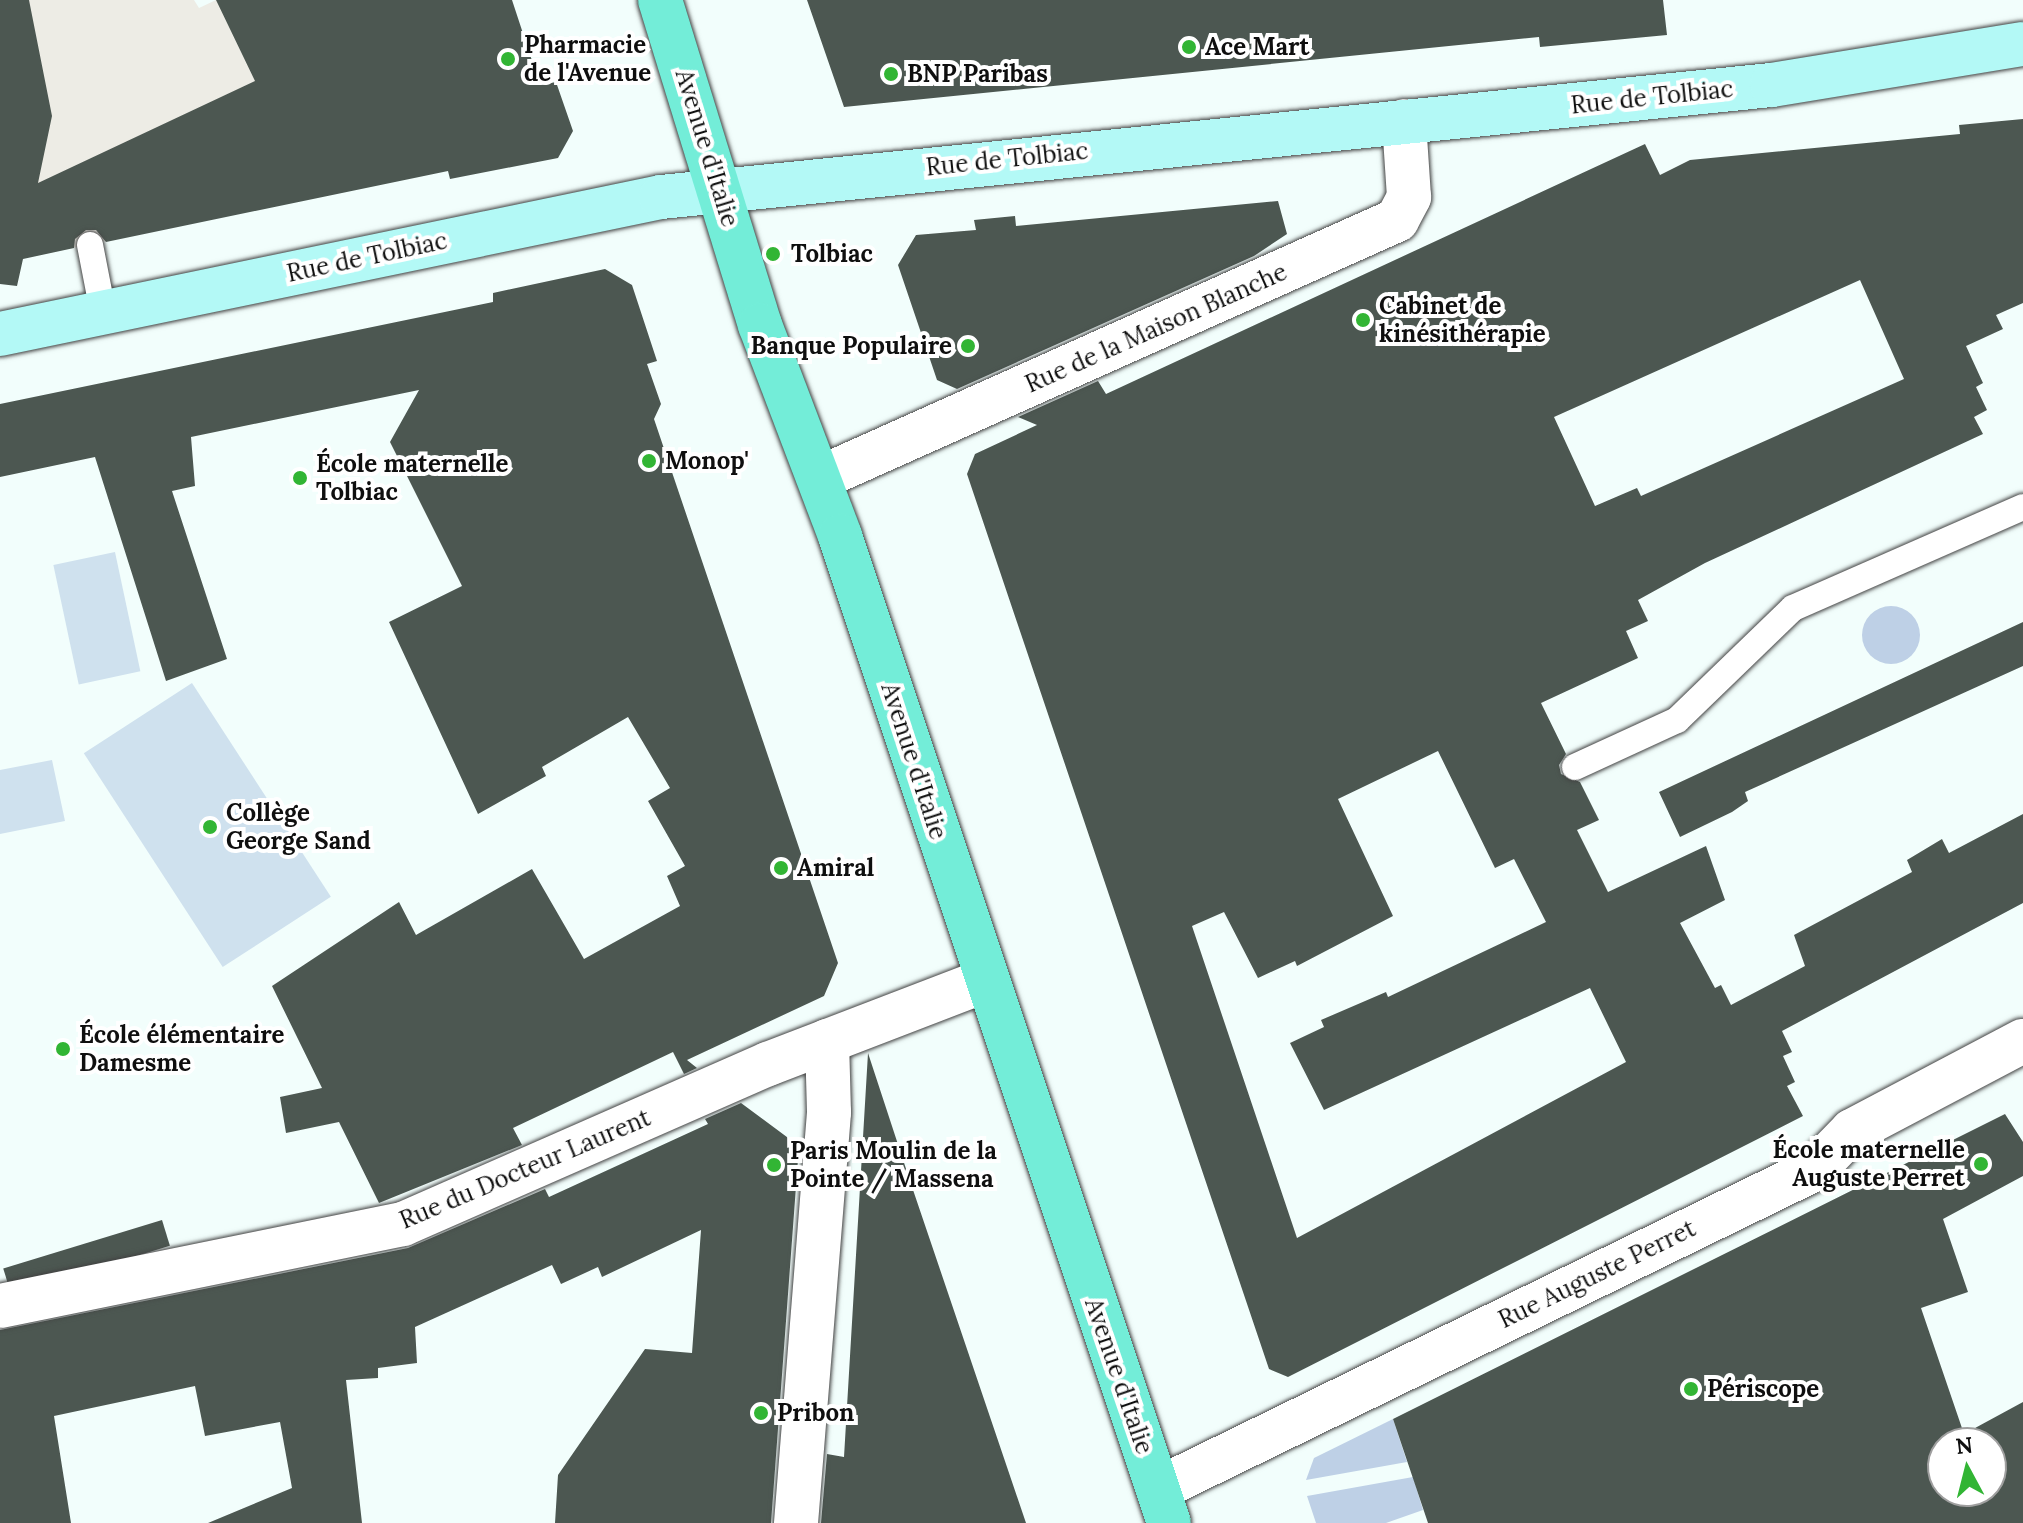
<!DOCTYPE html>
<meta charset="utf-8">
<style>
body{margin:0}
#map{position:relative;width:2023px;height:1523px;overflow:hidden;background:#f2fefc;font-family:Lora,serif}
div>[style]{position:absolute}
.industrial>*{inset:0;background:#edece5}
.green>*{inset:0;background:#bed0e6}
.round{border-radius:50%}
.pitch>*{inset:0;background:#cfe1ee;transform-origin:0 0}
.building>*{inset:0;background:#4c5751;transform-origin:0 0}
.roads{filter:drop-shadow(0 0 2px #424242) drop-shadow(0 0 2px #424242)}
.lane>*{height:26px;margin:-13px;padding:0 13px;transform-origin:13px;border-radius:13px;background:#fff}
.street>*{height:44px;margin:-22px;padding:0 22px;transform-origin:22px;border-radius:22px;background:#fff}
.secondary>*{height:44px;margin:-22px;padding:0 22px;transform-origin:22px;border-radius:22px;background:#b3f9f6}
.primary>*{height:44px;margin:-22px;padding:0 22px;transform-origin:22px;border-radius:22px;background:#73edd8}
.dots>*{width:22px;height:22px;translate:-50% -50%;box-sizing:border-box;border:4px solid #fff;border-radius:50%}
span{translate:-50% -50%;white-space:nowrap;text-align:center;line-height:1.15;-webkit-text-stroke:8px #fff;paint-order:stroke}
.poi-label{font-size:24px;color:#0f0f0f;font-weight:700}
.left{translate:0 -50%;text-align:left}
.right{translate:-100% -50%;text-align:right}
.street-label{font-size:24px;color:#0f0f0f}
.north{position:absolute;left:1927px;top:1427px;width:80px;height:80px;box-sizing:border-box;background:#fff;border:2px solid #9f9f9f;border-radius:50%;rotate:353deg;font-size:22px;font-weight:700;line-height:32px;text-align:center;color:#0f0f0f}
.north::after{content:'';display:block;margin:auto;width:28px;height:36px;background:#32b534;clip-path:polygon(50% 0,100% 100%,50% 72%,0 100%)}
</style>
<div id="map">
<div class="industrial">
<i style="clip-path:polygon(0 0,194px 0,199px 8px,216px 0,512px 0,116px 239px,0 263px)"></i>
</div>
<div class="green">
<i class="round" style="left:1862px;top:606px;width:58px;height:58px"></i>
<i style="clip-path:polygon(1393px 1419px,1407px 1462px,1306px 1480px,1314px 1458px)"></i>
<i style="clip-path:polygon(1413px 1477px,1423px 1510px,1386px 1523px,1316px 1523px,1307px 1496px)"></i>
</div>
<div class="pitch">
<i style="left:115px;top:552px;width:122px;height:63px;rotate:78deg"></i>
<i style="left:192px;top:683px;width:255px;height:129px;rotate:57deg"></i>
<i style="clip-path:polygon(52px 760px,65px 821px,0 834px,0 770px)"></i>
</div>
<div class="building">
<i style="clip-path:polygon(0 0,29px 0,52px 116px,38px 183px,255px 81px,216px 0,512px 0,540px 85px,556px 82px,573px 131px,558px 158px,450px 179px,448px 171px,106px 242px,96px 230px,86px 230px,75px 239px,74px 248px,23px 259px,17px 286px,0 284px)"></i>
<i style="clip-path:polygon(807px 0,1663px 0,1667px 35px,1540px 47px,1539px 37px,844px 107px)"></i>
<i style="clip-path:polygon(evenodd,2023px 119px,2023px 303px,1996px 315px,2003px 329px,1966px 346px,1983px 383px,1976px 387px,1987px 410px,1974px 417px,1983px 434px,1705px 563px,1638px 600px,1648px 621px,1626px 631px,1638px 658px,1541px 703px,1566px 754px,1559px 765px,1561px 774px,1580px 782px,1599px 820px,1577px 830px,1608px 892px,1706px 846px,1725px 900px,1680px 923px,1715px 988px,1721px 985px,1731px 1005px,1805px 966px,1794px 935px,1912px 872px,1907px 860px,1942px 839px,1949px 853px,2023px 814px,2023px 903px,1782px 1031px,1792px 1052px,1783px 1056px,1795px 1082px,1787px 1086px,1803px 1116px,1288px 1377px,1269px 1369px,967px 474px,975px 454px,1037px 425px,1018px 417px,1098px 381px,1106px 394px,1645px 144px,1660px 175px,1690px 160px,1960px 134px,1959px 125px,2023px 119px,1860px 280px,1904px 379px,1641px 496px,1637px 488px,1595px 506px,1554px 417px,1860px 280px,2023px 119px,1438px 751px,1495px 868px,1514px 859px,1546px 922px,1388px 997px,1386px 992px,1321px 1020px,1324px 1027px,1290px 1043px,1324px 1110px,1590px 988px,1626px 1062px,1297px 1238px,1192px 926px,1224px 912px,1258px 978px,1295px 961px,1297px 966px,1393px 916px,1338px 799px,1438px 751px)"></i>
<i style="clip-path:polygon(1278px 201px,1287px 234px,1254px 256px,957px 389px,937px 380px,898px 265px,916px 235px,976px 230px,974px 220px,1015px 216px,1016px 226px)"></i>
<i style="clip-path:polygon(605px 269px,632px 285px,657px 361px,647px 364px,661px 404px,654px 419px,838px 963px,824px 996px,687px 1060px,697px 1068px,684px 1074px,673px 1052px,513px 1128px,522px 1145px,379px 1203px,339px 1122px,286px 1133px,280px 1097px,322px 1088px,272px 986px,399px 902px,416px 935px,532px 869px,584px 959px,680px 906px,667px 876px,685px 866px,648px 801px,670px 788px,628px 717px,542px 767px,546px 776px,478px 814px,389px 622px,462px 586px,390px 442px,419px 390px,191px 437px,195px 486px,172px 491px,227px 659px,166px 681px,95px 457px,0 477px,0 404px,493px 302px,493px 293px)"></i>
<i style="clip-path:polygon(2023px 622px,2023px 666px,1745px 792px,1748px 801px,1732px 812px,1680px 837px,1659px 792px)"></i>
<i style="clip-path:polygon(868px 1053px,910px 1181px,1026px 1523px,821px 1523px,827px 1454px,844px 1457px)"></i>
<i style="clip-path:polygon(741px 1103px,799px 1146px,771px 1523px,555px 1523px,558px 1475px,645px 1349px,692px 1353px,701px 1230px,602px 1277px,598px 1267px,561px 1284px,552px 1265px,415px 1327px,417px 1363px,378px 1368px,378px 1378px,346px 1380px,362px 1523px,208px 1523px,292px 1488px,280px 1422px,205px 1436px,195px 1386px,54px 1416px,71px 1523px,0 1523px,0 1330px,408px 1248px,545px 1189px,549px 1197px,708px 1124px,705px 1119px)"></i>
<i style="clip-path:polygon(evenodd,2005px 1114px,2023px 1142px,2023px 1176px,1943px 1219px,1968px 1292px,1921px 1308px,1964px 1434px,2023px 1402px,2023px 1523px,1428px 1523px,1393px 1419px,2005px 1114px,1943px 1443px,1991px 1443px,1991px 1491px,1943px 1491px,1943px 1443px)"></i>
<i style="left:162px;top:1220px;width:27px;height:166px;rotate:73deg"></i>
</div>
<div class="roads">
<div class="lane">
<i style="left:90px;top:245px;width:68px;rotate:79deg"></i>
<i style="left:1575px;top:767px;width:112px;rotate:-24.7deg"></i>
<i style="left:1677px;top:720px;width:161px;rotate:-44deg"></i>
<i style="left:1793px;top:608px;width:251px;rotate:-23.7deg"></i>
</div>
<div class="street">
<i style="left:820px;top:478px;width:632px;rotate:-24.09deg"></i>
<i style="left:1397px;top:220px;width:26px;rotate:-62deg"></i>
<i style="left:1409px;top:197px;width:76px;rotate:-93.8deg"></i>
<i style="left:0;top:1306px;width:411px;rotate:-11.5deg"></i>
<i style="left:403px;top:1224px;width:399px;rotate:-23.7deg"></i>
<i style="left:768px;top:1064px;width:231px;rotate:-21deg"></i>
<i style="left:1158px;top:1489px;width:731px;rotate:-25.97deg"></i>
<i style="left:1815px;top:1169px;width:53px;rotate:-45.8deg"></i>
<i style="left:1852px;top:1131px;width:193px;rotate:-27.8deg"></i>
<i style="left:796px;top:1523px;width:412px;rotate:-85.4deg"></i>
<i style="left:829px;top:1112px;width:71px;rotate:-91.6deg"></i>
</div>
<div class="secondary">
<i style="left:0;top:334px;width:675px;rotate:-11.71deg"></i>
<i style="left:661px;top:197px;width:1117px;rotate:-5.76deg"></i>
<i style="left:1772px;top:85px;width:254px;rotate:-9.3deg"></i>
</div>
<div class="primary">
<i style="left:660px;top:0;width:340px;rotate:72.9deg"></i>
<i style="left:760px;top:325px;width:226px;rotate:69.2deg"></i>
<i style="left:840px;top:536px;width:1040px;rotate:71.57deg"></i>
</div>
</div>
<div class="dots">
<i style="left:1189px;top:47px;background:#32b534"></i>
<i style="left:508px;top:59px;background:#32b534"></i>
<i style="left:891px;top:74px;background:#32b534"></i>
<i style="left:773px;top:254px;background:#32b534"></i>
<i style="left:1363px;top:320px;background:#32b534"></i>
<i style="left:968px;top:346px;background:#32b534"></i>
<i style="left:649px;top:461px;background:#32b534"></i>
<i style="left:300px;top:478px;background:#32b534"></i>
<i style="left:210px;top:827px;background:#32b534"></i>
<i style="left:781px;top:868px;background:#32b534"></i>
<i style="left:63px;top:1049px;background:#32b534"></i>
<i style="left:1981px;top:1164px;background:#32b534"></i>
<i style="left:774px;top:1165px;background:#32b534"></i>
<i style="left:1691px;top:1389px;background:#32b534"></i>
<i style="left:761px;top:1413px;background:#32b534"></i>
</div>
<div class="poi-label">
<span class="left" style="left:524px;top:59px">Pharmacie<br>de l'Avenue</span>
<span class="left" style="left:1205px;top:47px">Ace Mart</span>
<span class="left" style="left:907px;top:74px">BNP Paribas</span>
<span class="left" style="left:791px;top:254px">Tolbiac</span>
<span class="left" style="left:1379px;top:320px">Cabinet de<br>kinésithérapie</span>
<span class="right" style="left:952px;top:346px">Banque Populaire</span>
<span class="left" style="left:665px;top:461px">Monop'</span>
<span class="left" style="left:316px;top:478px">École maternelle<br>Tolbiac</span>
<span class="left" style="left:226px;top:827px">Collège<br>George Sand</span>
<span class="left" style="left:797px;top:868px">Amiral</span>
<span class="left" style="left:79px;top:1049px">École élémentaire<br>Damesme</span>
<span class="right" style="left:1965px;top:1164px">École maternelle<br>Auguste Perret</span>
<span class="left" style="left:790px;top:1165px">Paris Moulin de la<br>Pointe / Massena</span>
<span class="left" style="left:1707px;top:1389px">Périscope</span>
<span class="left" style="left:777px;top:1413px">Pribon</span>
</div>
<div class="street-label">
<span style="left:1652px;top:97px;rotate:-6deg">Rue de Tolbiac</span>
<span style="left:707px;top:148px;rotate:73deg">Avenue d'Italie</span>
<span style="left:1007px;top:159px;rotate:-6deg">Rue de Tolbiac</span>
<span style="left:367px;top:257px;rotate:-12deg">Rue de Tolbiac</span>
<span style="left:1156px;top:328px;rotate:-24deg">Rue de la Maison Blanche</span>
<span style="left:914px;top:761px;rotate:72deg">Avenue d'Italie</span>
<span style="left:525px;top:1169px;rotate:-23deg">Rue du Docteur Laurent</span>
<span style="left:1597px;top:1274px;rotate:-26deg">Rue Auguste Perret</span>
<span style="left:1119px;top:1376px;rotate:71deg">Avenue d'Italie</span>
</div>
<div class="north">N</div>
</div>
